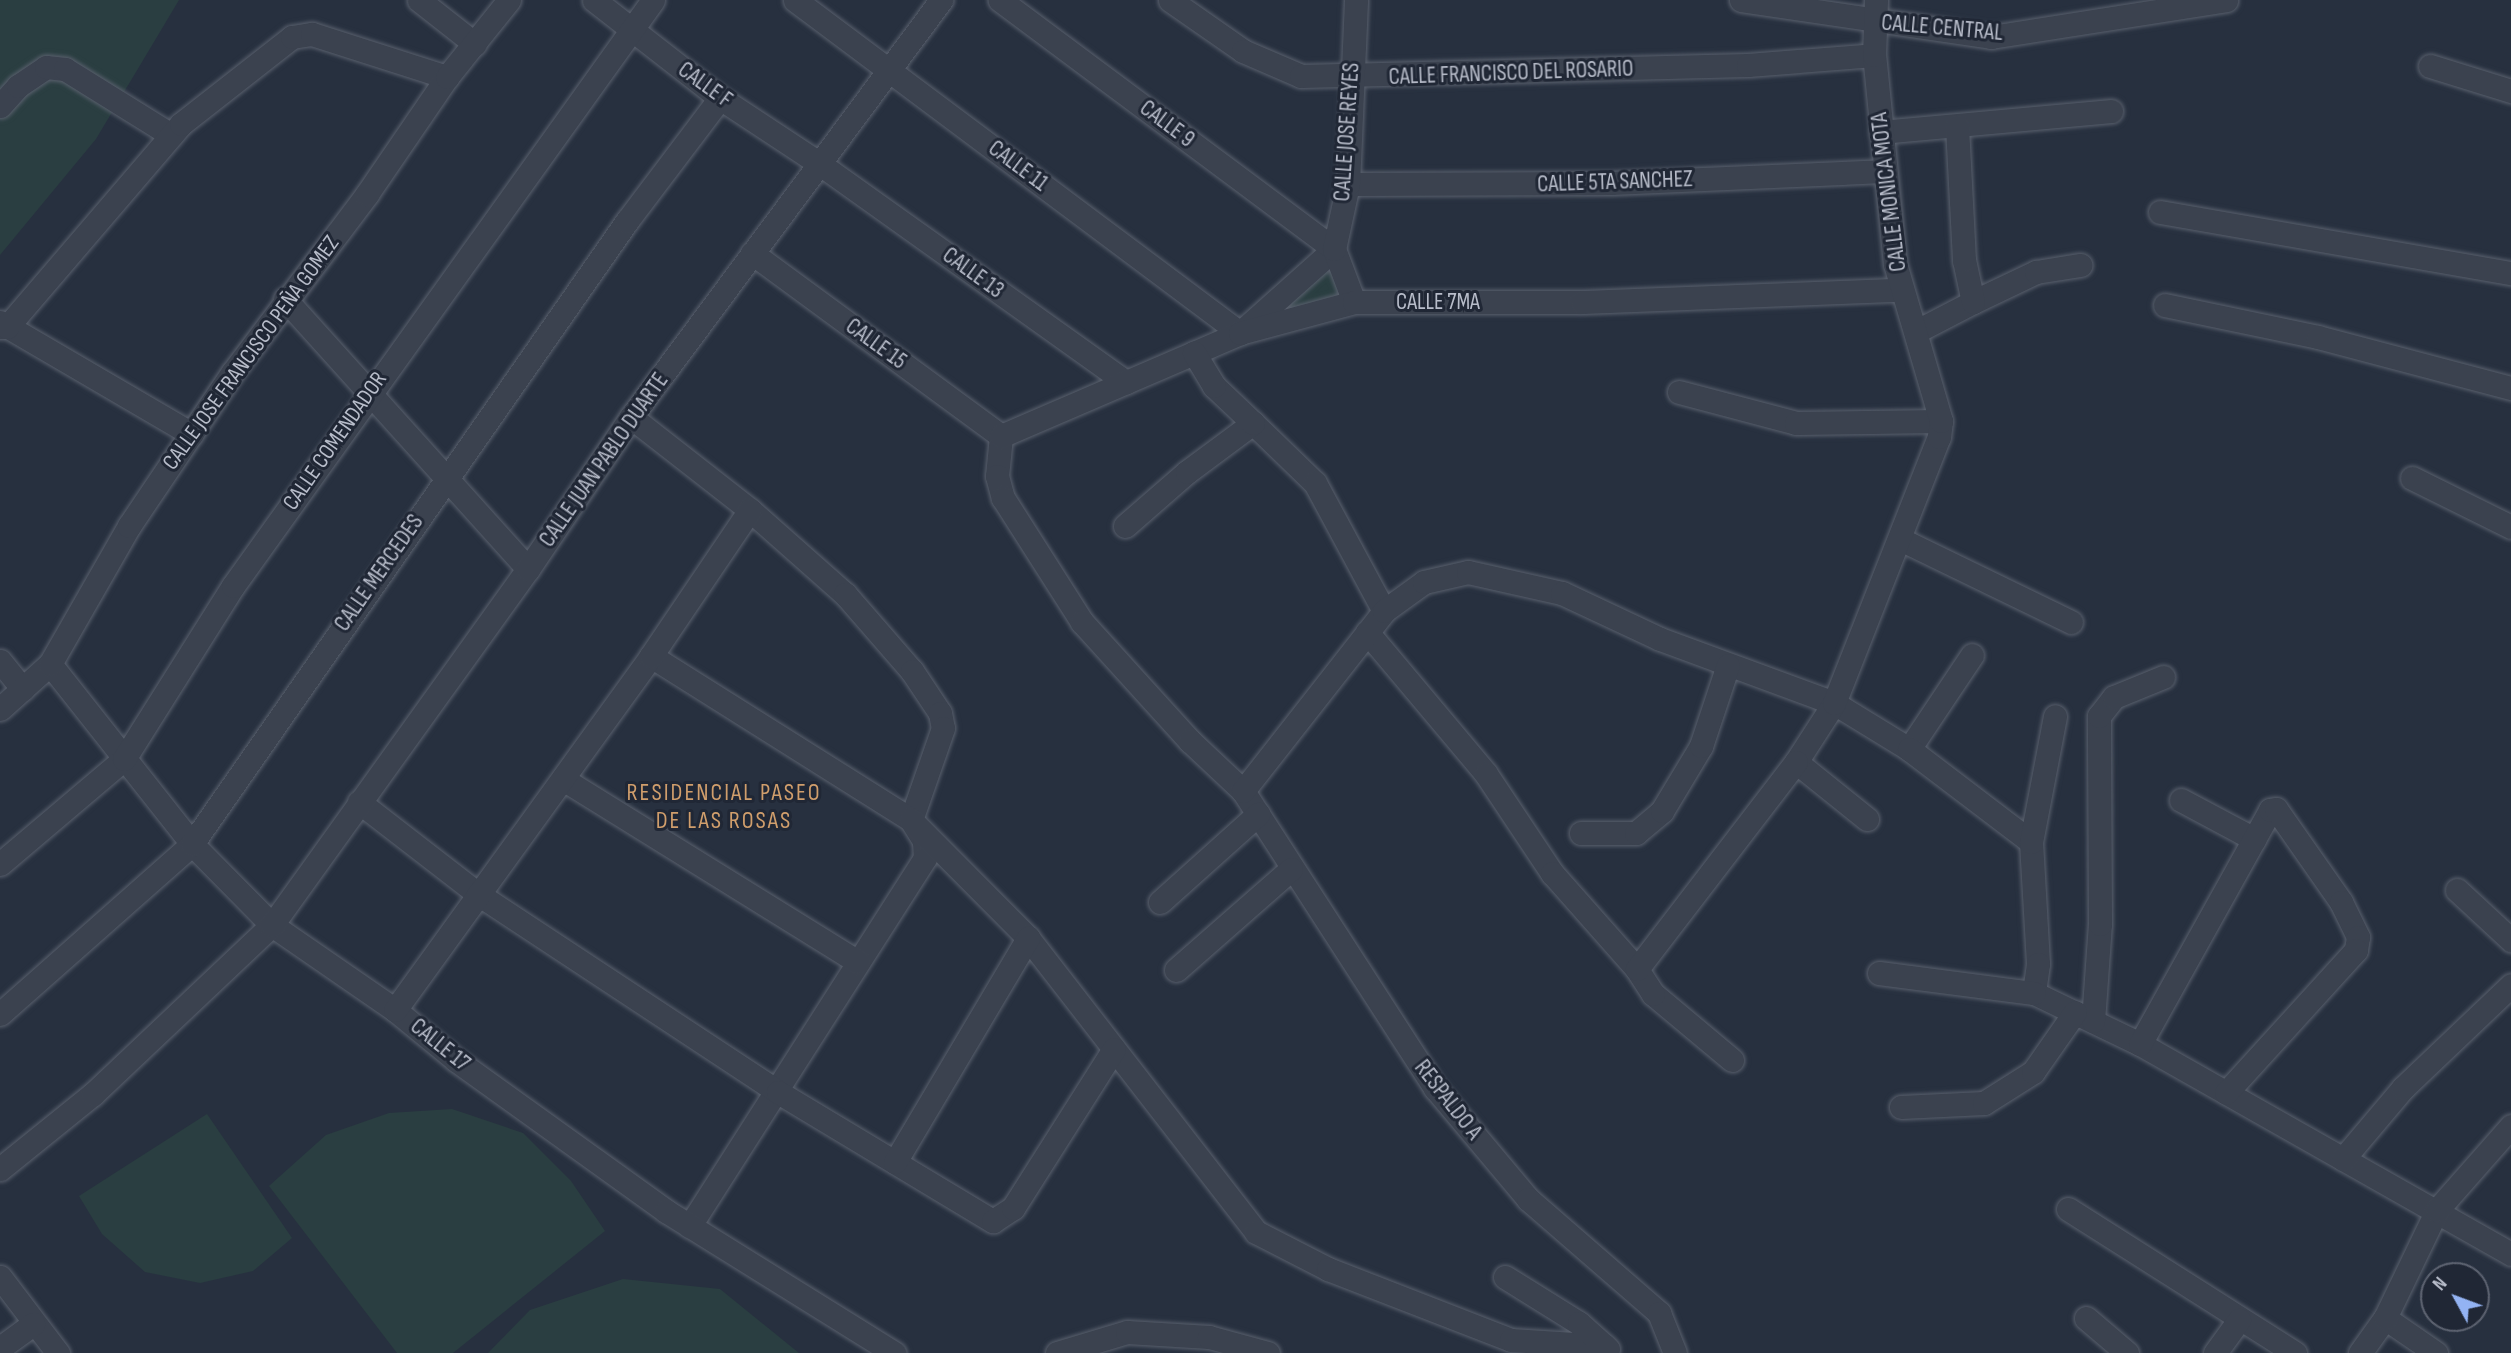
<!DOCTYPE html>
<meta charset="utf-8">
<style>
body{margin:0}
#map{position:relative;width:2511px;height:1353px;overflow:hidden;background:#27303f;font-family:"Sofia Sans Condensed",sans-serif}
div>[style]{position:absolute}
.green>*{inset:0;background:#2a3e41}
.roads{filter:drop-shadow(0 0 2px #59606d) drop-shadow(0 0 2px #59606d)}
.minor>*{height:23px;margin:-11.5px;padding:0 11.5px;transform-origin:11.5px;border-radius:11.5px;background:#3b424f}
span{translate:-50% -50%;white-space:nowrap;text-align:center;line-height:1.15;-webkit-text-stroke:6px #202735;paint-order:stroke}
.street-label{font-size:23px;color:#b8bdca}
.neighbourhood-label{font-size:24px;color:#d09e6c;letter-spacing:2px}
.north{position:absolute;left:2420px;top:1262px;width:70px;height:70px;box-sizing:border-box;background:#202735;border:2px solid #5d6371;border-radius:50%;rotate:311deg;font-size:19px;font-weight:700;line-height:28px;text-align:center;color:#b8bdca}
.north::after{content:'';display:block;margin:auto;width:24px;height:32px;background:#93b3f3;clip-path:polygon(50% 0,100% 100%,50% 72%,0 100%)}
</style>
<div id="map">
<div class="green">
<i style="clip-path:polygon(0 0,179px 0,96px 139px,0 255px)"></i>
<i style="clip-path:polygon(1329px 264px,1342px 296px,1276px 318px)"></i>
<i style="clip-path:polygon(452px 1109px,523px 1133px,571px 1181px,605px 1231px,453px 1353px,397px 1353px,269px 1186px,326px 1135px,389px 1113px)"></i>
<i style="clip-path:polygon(207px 1114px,292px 1238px,253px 1271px,200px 1283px,145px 1272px,102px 1234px,79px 1196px)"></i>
<i style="clip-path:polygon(623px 1279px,720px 1289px,799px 1353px,488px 1353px,530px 1310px)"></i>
</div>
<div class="roads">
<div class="minor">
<i style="left:419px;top:0;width:71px;rotate:38.2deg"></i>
<i style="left:594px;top:0;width:160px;rotate:37.9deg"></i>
<i style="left:720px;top:98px;width:120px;rotate:33.4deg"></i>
<i style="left:820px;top:164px;width:376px;rotate:35.5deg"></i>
<i style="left:795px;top:0;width:556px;rotate:36.81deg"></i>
<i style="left:1240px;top:333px;width:126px;rotate:-41.8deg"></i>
<i style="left:1334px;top:249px;width:417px;rotate:-143.3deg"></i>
<i style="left:1170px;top:0;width:89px;rotate:34.9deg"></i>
<i style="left:1243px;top:51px;width:63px;rotate:23.3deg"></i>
<i style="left:1301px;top:76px;width:447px;rotate:-1.4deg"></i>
<i style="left:1748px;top:65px;width:126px;rotate:-4.5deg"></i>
<i style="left:1741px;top:0;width:253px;rotate:8.4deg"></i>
<i style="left:1991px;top:37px;width:238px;rotate:-8.9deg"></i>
<i style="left:2430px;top:66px;width:85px;rotate:17.2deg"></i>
<i style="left:0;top:106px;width:27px;rotate:-48deg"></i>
<i style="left:18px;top:86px;width:34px;rotate:-34deg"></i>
<i style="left:46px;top:67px;width:19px;rotate:6deg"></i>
<i style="left:65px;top:69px;width:125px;rotate:31.9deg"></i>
<i style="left:1881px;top:132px;width:231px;rotate:-5.2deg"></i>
<i style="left:1348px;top:184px;width:263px;rotate:-0.2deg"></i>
<i style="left:1611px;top:183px;width:272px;rotate:-2.5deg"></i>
<i style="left:2160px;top:212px;width:356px;rotate:9.9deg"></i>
<i style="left:752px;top:253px;width:309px;rotate:36.3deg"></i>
<i style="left:285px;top:299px;width:363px;rotate:48deg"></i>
<i style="left:1354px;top:302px;width:57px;rotate:-110.7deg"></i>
<i style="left:1334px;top:249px;width:66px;rotate:-77.8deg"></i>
<i style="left:1348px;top:184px;width:184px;rotate:-87.5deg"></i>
<i style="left:1973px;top:302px;width:70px;rotate:-25.5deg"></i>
<i style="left:2036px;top:272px;width:45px;rotate:-9deg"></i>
<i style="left:2165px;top:305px;width:156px;rotate:11.8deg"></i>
<i style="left:2318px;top:337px;width:200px;rotate:14.8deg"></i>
<i style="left:0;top:322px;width:222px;rotate:30.3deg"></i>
<i style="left:0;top:327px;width:7px"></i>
<i style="left:7px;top:327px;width:267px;rotate:-49.4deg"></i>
<i style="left:181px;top:124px;width:141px;rotate:-38.1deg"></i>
<i style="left:292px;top:37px;width:20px;rotate:-9deg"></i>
<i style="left:312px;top:34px;width:142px;rotate:17.7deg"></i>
<i style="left:1917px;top:331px;width:63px;rotate:-27.4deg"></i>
<i style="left:1973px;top:302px;width:43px;rotate:-102.1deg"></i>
<i style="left:1964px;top:260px;width:134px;rotate:-93deg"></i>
<i style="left:1679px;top:392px;width:121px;rotate:14.8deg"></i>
<i style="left:1796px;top:423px;width:145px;rotate:-0.8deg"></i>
<i style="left:631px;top:417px;width:151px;rotate:38deg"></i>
<i style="left:750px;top:510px;width:127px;rotate:41.5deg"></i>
<i style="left:845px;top:594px;width:102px;rotate:49deg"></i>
<i style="left:912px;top:671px;width:50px;rotate:56.3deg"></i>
<i style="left:940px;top:713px;width:15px;rotate:79deg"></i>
<i style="left:943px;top:728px;width:97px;rotate:109.2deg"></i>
<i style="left:911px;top:820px;width:25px;rotate:58deg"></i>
<i style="left:924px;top:841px;width:17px;rotate:87deg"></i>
<i style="left:925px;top:858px;width:437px;rotate:122.6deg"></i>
<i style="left:1253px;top:423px;width:86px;rotate:44.1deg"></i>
<i style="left:1315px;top:483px;width:145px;rotate:61.7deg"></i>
<i style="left:1001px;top:436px;width:40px;rotate:95.7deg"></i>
<i style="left:997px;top:476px;width:23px;rotate:75deg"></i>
<i style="left:1003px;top:498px;width:147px;rotate:57.5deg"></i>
<i style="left:1082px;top:622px;width:161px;rotate:47.8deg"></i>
<i style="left:1190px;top:741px;width:73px;rotate:43.3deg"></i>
<i style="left:1243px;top:791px;width:354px;rotate:57.1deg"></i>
<i style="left:1435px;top:1088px;width:145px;rotate:50deg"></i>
<i style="left:1528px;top:1199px;width:174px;rotate:41deg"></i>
<i style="left:1659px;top:1313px;width:43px;rotate:68.2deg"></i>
<i style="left:1001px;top:436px;width:260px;rotate:-23.3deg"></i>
<i style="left:1240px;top:333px;width:118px;rotate:-15.2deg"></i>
<i style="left:1354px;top:302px;width:228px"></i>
<i style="left:1582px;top:302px;width:318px;rotate:-2.2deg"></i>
<i style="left:2412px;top:478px;width:110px;rotate:26.3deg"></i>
<i style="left:1125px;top:526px;width:82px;rotate:-41.1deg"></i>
<i style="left:1187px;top:472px;width:82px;rotate:-36.6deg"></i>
<i style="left:1253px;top:423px;width:54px;rotate:-136.5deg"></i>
<i style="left:1214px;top:386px;width:39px;rotate:-121deg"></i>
<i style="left:1900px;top:539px;width:190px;rotate:25.9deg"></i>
<i style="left:1367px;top:632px;width:185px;rotate:50deg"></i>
<i style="left:1486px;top:774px;width:119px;rotate:56.3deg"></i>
<i style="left:1552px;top:873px;width:128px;rotate:48.5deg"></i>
<i style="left:651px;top:656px;width:307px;rotate:32.2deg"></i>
<i style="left:911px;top:820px;width:166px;rotate:45.2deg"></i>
<i style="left:1028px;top:938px;width:372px;rotate:52.2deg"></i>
<i style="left:1256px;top:1232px;width:81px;rotate:27.2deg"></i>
<i style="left:1328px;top:1269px;width:196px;rotate:21.2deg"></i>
<i style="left:1511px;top:1340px;width:94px;rotate:3.7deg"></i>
<i style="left:0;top:661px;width:36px;rotate:51deg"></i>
<i style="left:50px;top:664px;width:229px;rotate:51.7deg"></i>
<i style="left:192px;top:844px;width:114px;rotate:45.4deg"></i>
<i style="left:272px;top:925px;width:150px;rotate:34.6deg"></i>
<i style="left:395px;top:1010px;width:79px;rotate:39.3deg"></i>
<i style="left:456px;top:1060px;width:259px;rotate:35.7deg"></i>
<i style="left:666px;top:1211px;width:269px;rotate:31.9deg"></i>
<i style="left:0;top:709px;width:67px;rotate:-42deg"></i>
<i style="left:50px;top:664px;width:159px;rotate:-60.2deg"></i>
<i style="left:129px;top:526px;width:186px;rotate:-56deg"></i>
<i style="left:233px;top:372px;width:223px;rotate:-53deg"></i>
<i style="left:367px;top:194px;width:142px;rotate:-55.6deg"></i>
<i style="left:447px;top:77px;width:99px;rotate:-51.2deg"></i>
<i style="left:1909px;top:749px;width:113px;rotate:-56.2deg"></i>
<i style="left:563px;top:779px;width:347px;rotate:31.8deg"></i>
<i style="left:1243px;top:791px;width:229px;rotate:-51.9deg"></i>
<i style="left:1384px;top:611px;width:49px;rotate:-35.9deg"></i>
<i style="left:1424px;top:582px;width:45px;rotate:-12.8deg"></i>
<i style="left:1468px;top:572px;width:96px;rotate:12.6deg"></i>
<i style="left:1562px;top:593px;width:108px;rotate:25.1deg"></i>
<i style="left:1660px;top:639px;width:185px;rotate:20.2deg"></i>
<i style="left:1834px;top:703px;width:88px;rotate:31.5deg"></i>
<i style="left:1909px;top:749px;width:153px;rotate:37.3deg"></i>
<i style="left:2031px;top:842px;width:122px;rotate:86.7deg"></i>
<i style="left:2038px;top:964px;width:29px;rotate:98deg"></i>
<i style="left:2034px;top:993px;width:118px;rotate:25.7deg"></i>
<i style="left:2140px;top:1044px;width:426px;rotate:29.5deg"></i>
<i style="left:2181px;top:800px;width:83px;rotate:28.1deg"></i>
<i style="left:359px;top:802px;width:150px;rotate:37.7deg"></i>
<i style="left:478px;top:894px;width:359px;rotate:33.4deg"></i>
<i style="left:778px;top:1092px;width:251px;rotate:31deg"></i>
<i style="left:993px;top:1221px;width:24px;rotate:-33deg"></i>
<i style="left:1013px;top:1208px;width:188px;rotate:-57.6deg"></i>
<i style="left:1867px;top:819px;width:91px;rotate:-141.2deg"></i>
<i style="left:1796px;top:762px;width:70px;rotate:-57.2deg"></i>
<i style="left:1834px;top:703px;width:286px;rotate:-68.5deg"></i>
<i style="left:1939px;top:437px;width:16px;rotate:-83deg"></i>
<i style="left:1941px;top:421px;width:164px;rotate:-106.3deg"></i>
<i style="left:1895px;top:264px;width:210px;rotate:-95.7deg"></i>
<i style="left:1874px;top:55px;width:55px;rotate:-87.9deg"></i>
<i style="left:1581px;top:833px;width:55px"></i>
<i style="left:1636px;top:833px;width:34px;rotate:-40deg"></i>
<i style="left:1662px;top:811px;width:76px;rotate:-59deg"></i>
<i style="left:1701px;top:746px;width:85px;rotate:-71.6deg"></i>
<i style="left:2031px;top:842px;width:128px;rotate:-79.2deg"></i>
<i style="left:0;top:864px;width:162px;rotate:-40.3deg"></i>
<i style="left:124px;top:759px;width:204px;rotate:-57.8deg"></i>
<i style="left:233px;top:586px;width:721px;rotate:-54.37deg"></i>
<i style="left:2457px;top:890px;width:74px;rotate:42.8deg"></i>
<i style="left:1160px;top:902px;width:132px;rotate:-41.9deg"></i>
<i style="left:1176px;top:970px;width:153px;rotate:-41.3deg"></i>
<i style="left:1879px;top:973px;width:156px;rotate:7.4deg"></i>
<i style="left:395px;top:1010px;width:437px;rotate:-54.1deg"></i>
<i style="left:651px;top:656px;width:176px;rotate:-55.9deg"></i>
<i style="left:0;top:1014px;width:256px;rotate:-41.5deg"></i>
<i style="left:192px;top:844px;width:760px;rotate:-55.08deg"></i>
<i style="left:627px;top:221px;width:154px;rotate:-52.9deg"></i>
<i style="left:2093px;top:1021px;width:97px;rotate:-85.9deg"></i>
<i style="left:2100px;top:924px;width:208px;rotate:-90.3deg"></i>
<i style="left:2099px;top:716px;width:24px;rotate:-52deg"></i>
<i style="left:2114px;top:697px;width:53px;rotate:-22.2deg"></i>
<i style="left:2140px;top:1044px;width:268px;rotate:-60.9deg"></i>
<i style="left:2270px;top:810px;width:6px;rotate:-9deg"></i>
<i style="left:2276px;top:809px;width:113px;rotate:55deg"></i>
<i style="left:2341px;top:902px;width:39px;rotate:64deg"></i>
<i style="left:2358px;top:937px;width:13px;rotate:99deg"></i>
<i style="left:2356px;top:950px;width:193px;rotate:132.3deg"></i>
<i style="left:1732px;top:1060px;width:103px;rotate:-140.1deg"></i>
<i style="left:1653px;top:994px;width:30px;rotate:-123deg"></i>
<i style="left:1637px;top:969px;width:261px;rotate:-52.5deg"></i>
<i style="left:1901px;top:1107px;width:83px;rotate:-2.8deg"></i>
<i style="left:1984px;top:1103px;width:58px;rotate:-32.3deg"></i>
<i style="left:2033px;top:1072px;width:73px;rotate:-55deg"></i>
<i style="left:2343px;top:1159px;width:93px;rotate:-49.8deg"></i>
<i style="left:2403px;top:1088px;width:149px;rotate:-43.6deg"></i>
<i style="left:895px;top:1162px;width:261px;rotate:-59.3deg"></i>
<i style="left:0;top:1169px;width:119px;rotate:-38.9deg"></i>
<i style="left:93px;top:1094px;width:246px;rotate:-43.4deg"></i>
<i style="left:272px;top:925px;width:438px;rotate:-54.3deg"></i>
<i style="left:528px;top:569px;width:184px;rotate:-55.9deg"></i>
<i style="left:631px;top:417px;width:520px;rotate:-53.37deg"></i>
<i style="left:2068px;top:1209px;width:269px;rotate:32.4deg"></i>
<i style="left:0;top:1277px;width:96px;rotate:52.7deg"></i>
<i style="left:1505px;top:1277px;width:87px;rotate:31.9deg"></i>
<i style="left:1579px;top:1323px;width:39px;rotate:42deg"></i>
<i style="left:2086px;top:1318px;width:54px;rotate:40.5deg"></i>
<i style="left:2385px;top:1318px;width:62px;rotate:34.5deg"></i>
<i style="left:0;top:1348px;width:41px;rotate:-36deg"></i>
<i style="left:1057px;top:1353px;width:73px;rotate:-16.7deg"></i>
<i style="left:1127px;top:1332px;width:82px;rotate:3.5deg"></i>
<i style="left:1209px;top:1337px;width:61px;rotate:15.2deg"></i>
<i style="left:2215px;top:1353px;width:41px;rotate:-54deg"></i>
<i style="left:2360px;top:1353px;width:43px;rotate:-54.5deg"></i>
<i style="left:2385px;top:1318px;width:120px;rotate:-64.3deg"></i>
<i style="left:2437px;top:1210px;width:112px;rotate:-48.6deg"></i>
</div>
</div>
<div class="street-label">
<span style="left:1942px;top:28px;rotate:5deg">CALLE CENTRAL</span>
<span style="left:1511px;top:73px;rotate:-2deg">CALLE FRANCISCO DEL ROSARIO</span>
<span style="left:705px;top:85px;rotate:36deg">CALLE F</span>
<span style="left:1167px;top:124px;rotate:37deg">CALLE 9</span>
<span style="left:1347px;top:132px;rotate:-86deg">CALLE JOSE REYES</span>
<span style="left:1018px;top:166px;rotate:37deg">CALLE 11</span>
<span style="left:1615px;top:182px;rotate:-2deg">CALLE 5TA SANCHEZ</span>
<span style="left:1889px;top:192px;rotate:-97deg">CALLE MONICA MOTA</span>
<span style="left:973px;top:273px;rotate:36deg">CALLE 13</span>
<span style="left:1438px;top:302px">CALLE 7MA</span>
<span style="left:876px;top:344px;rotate:36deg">CALLE 15</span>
<span style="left:251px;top:353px;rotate:-54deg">CALLE JOSE FRANCISCO PEÑA GOMEZ</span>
<span style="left:335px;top:441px;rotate:-55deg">CALLE COMENDADOR</span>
<span style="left:604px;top:460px;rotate:-55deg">CALLE JUAN PABLO DUARTE</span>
<span style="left:379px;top:573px;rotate:-55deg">CALLE MERCEDES</span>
<span style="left:440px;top:1045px;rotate:39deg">CALLE 17</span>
<span style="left:1448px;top:1100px;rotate:52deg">RESPALDO A</span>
</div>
<div class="neighbourhood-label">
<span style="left:724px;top:807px">RESIDENCIAL PASEO<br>DE LAS ROSAS</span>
</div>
<div class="north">N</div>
</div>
